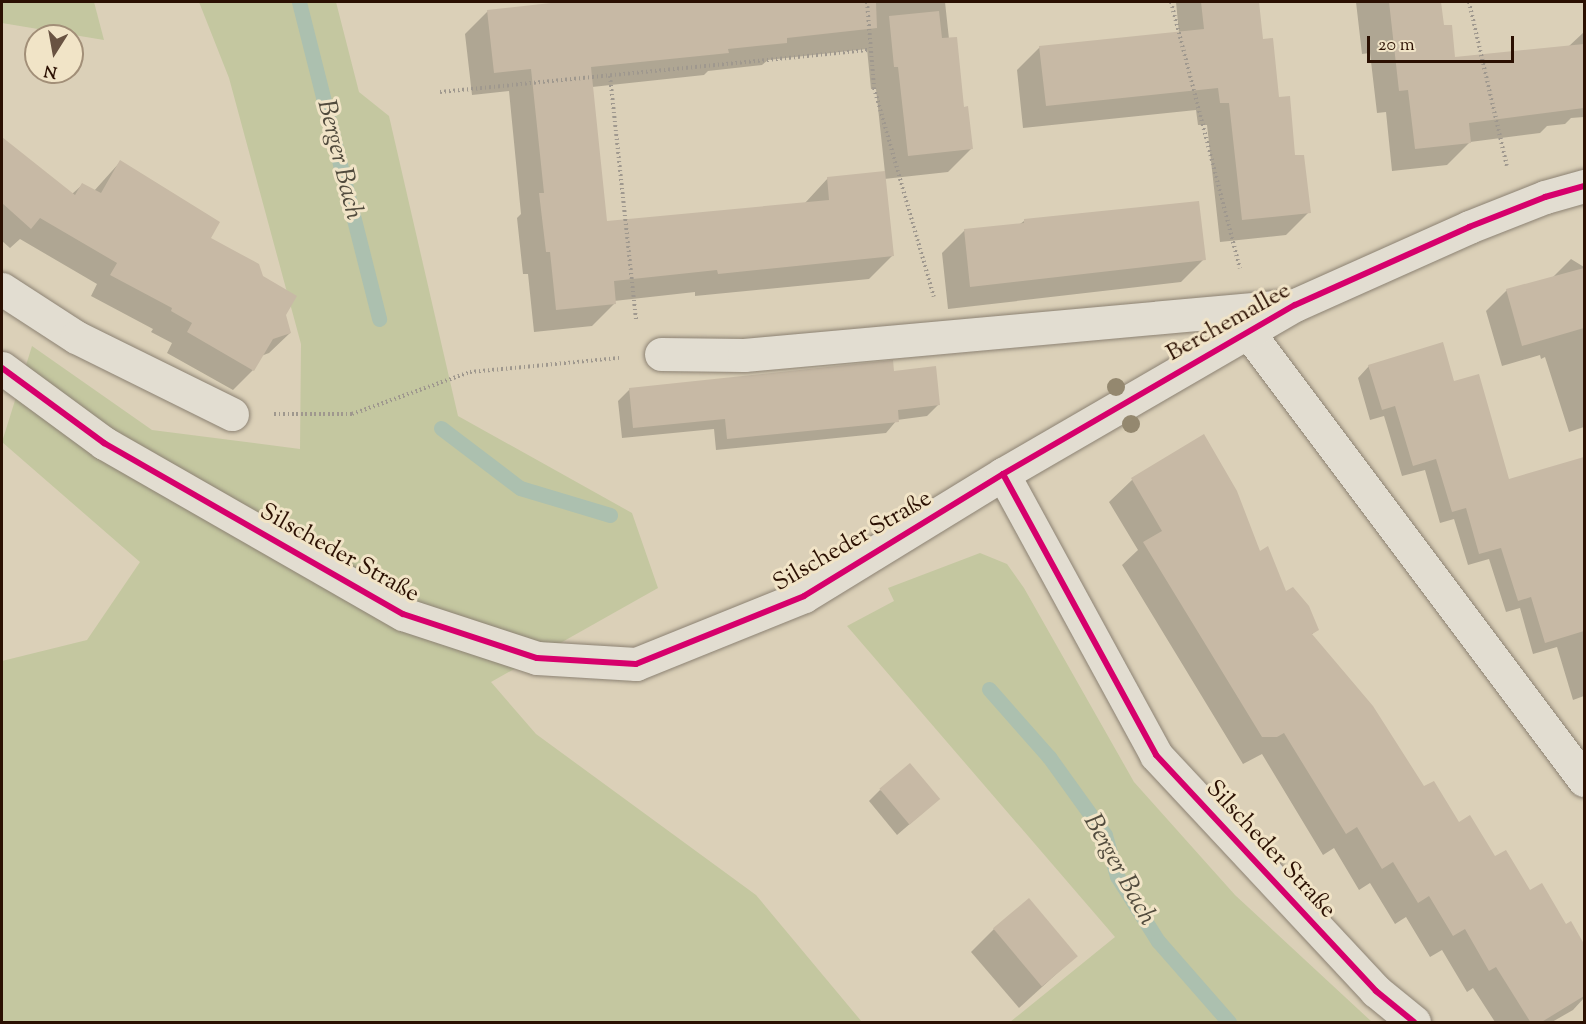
<!DOCTYPE html>
<meta charset="utf-8">
<style>
body{margin:0}
#map{position:relative;width:1586px;height:1024px;overflow:hidden;background:#dbd0b8;font-family:"Sorts Mill Goudy",serif}
div>[style]{position:absolute}
.green>*{inset:0;background:#c4c7a0}
.shadow>*{inset:0;background:#0003}
.stream>*{height:15px;margin:-7.5px;padding:0 7.5px;transform-origin:7.5px;border-radius:7.5px;background:#acc0af}
.building>*{inset:0;background:#c7b9a5;transform-origin:0 0}
.path>*{height:4px;margin-top:-2px;transform-origin:0;background:repeating-linear-gradient(90deg,#9f988e 0 1.5px,transparent 0 4.5px)}
.roads{filter:drop-shadow(0 0 2px #8c8273) drop-shadow(0 0 2px #8c8273)}
.minor>*{height:33px;margin:-16.5px;padding:0 16.5px;transform-origin:16.5px;border-radius:16.5px;background:#e2ddd1}
.cycleway>*{height:6px;margin:-3px;padding:0 3px;transform-origin:3px;border-radius:3px;background:#d6006c}
.trees>*{width:18px;height:18px;margin:-9px;border-radius:50%;background:#94886f}
span{translate:-50% -50%;white-space:nowrap;text-align:center;line-height:1.15;-webkit-text-stroke:6px #f1e4c7;paint-order:stroke}
.street-label{font-size:24px;color:#2b1002}
.water-label{font-size:26px;color:#514b3d;font-style:italic}
.frame{position:absolute;inset:0;border:3px solid #2b1002;pointer-events:none}
.north{position:absolute;left:24px;top:24px;width:60px;height:60px;box-sizing:border-box;background:#f1e4c7;border:2px solid #a28f78;border-radius:50%;rotate:191deg;font-size:16px;font-weight:700;line-height:24px;text-align:center;color:#2b1002}
.north::after{content:'';display:block;margin:auto;width:21px;height:27px;background:#695342;clip-path:polygon(50% 0,100% 100%,50% 72%,0 100%)}
.scale{position:absolute;left:1367px;top:36px;width:147px;height:27px;box-sizing:border-box;border:3px solid #2b1002;border-top:0;padding-left:8px;font-size:18px;line-height:21px;white-space:nowrap;color:#2b1002;-webkit-text-stroke:4px #f1e4c7;paint-order:stroke}
</style>
<div id="map">
<div class="green">
<i style="clip-path:polygon(2px 2px,94px 2px,104px 40px,2px 23px)"></i>
<i style="clip-path:polygon(199px 2px,336px 2px,359px 92px,389px 116px,458px 416px,632px 513px,658px 588px,491px 682px,536px 734px,756px 895px,862px 1022px,2px 1022px,2px 661px,87px 640px,140px 562px,2px 442px,32px 346px,152px 430px,300px 449px,301px 344px,229px 78px)"></i>
<i style="clip-path:polygon(980px 553px,1007px 564px,1024px 588px,1134px 782px,1235px 895px,1372px 1022px,1010px 1022px,1115px 937px,847px 626px,894px 601px,888px 588px)"></i>
</div>
<div class="shadow">
<i style="clip-path:polygon(evenodd,584px 2px,945px 2px,949px 39px,971px 149px,948px 172px,884px 179px,892px 256px,869px 279px,695px 296px,695px 292px,614px 301px,614px 304px,592px 326px,534px 332px,528px 274px,523px 274px,517px 218px,521px 214px,509px 91px,472px 95px,465px 34px,488px 11px,584px 2px,867px 49px,871px 89px,876px 89px,885px 173px,828px 178px,805px 203px,606px 223px,592px 87px,704px 75px,708px 71px,762px 65px,768px 60px,867px 49px)"></i>
<i style="clip-path:polygon(1176px 2px,1258px 2px,1262px 41px,1309px 212px,1286px 235px,1220px 242px,1207px 125px,1198px 125px,1196px 110px,1023px 128px,1017px 70px,1040px 47px,1179px 33px)"></i>
<i style="clip-path:polygon(1356px 2px,1440px 2px,1442px 27px,1454px 59px,1568px 47px,1584px 32px,1584px 117px,1571px 118px,1565px 124px,1547px 126px,1540px 133px,1470px 142px,1447px 165px,1392px 171px,1386px 112px,1377px 113px,1370px 53px,1362px 54px)"></i>
<i style="clip-path:polygon(2px 139px,72px 194px,82px 185px,94px 191px,120px 162px,209px 238px,262px 277px,285px 315px,290px 333px,269px 353px,261px 356px,253px 370px,233px 390px,167px 353px,172px 343px,151px 332px,153px 329px,91px 296px,97px 284px,20px 239px,10px 248px,2px 241px)"></i>
<i style="clip-path:polygon(1024px 221px,1204px 259px,1181px 282px,948px 309px,942px 253px,965px 230px,1020px 224px)"></i>
<i style="clip-path:polygon(1571px 259px,1584px 267px,1584px 427px,1569px 432px,1545px 357px,1541px 359px,1540px 355px,1502px 366px,1486px 311px,1507px 290px,1552px 278px)"></i>
<i style="clip-path:polygon(1369px 366px,1453px 383px,1508px 481px,1574px 569px,1584px 566px,1584px 696px,1573px 700px,1557px 647px,1533px 654px,1520px 608px,1506px 612px,1489px 559px,1468px 565px,1454px 519px,1440px 523px,1425px 470px,1402px 476px,1384px 416px,1370px 420px,1358px 378px)"></i>
<i style="clip-path:polygon(892px 372px,938px 405px,927px 416px,897px 420px,886px 433px,716px 450px,714px 429px,622px 438px,618px 401px,630px 389px)"></i>
<i style="clip-path:polygon(1204px 436px,1260px 553px,1285px 594px,1317px 630px,1311px 635px,1423px 788px,1566px 926px,1570px 923px,1584px 947px,1584px 998px,1573px 1010px,1552px 1022px,1495px 1022px,1473px 988px,1467px 992px,1442px 950px,1430px 957px,1406px 917px,1395px 924px,1370px 883px,1359px 890px,1334px 848px,1323px 855px,1262px 754px,1243px 764px,1122px 565px,1138px 550px,1109px 502px,1132px 480px)"></i>
<i style="clip-path:polygon(880px 790px,926px 810px,897px 835px,869px 801px)"></i>
<i style="clip-path:polygon(994px 929px,1076px 956px,1019px 1008px,971px 952px)"></i>
</div>
<div class="stream">
<i style="left:299px;top:2px;width:327px;rotate:75.8deg"></i>
<i style="left:441px;top:428px;width:99px;rotate:37.2deg"></i>
<i style="left:520px;top:488px;width:94px;rotate:16.7deg"></i>
<i style="left:989px;top:689px;width:91px;rotate:48.6deg"></i>
<i style="left:1049px;top:757px;width:96px;rotate:54.3deg"></i>
<i style="left:1105px;top:835px;width:43px;rotate:73.7deg"></i>
<i style="left:1117px;top:876px;width:77px;rotate:57.8deg"></i>
<i style="left:1158px;top:941px;width:108px;rotate:48.8deg"></i>
</div>
<div class="building">
<i style="clip-path:polygon(560px 2px,876px 2px,877px 28px,787px 38px,787px 43px,728px 49px,729px 53px,591px 67px,607px 221px,829px 200px,827px 177px,885px 171px,894px 256px,718px 274px,717px 270px,614px 281px,616px 304px,556px 310px,550px 252px,546px 252px,539px 193px,544px 193px,531px 69px,494px 73px,487px 10px)"></i>
<i style="clip-path:polygon(1201px 2px,1259px 2px,1263px 39px,1273px 38px,1279px 97px,1290px 96px,1295px 155px,1304px 155px,1311px 213px,1242px 220px,1229px 103px,1220px 103px,1218px 88px,1046px 106px,1039px 46px,1204px 29px)"></i>
<i style="clip-path:polygon(1389px 2px,1441px 2px,1444px 25px,1452px 25px,1455px 57px,1584px 44px,1584px 108px,1469px 123px,1471px 143px,1415px 149px,1408px 90px,1399px 91px)"></i>
<i style="clip-path:polygon(939px 11px,942px 38px,957px 37px,964px 107px,968px 106px,973px 149px,908px 156px,898px 67px,894px 67px,889px 16px)"></i>
<i style="clip-path:polygon(2px 137px,75px 195px,82px 183px,101px 193px,120px 160px,220px 222px,211px 238px,259px 264px,263px 276px,297px 296px,286px 315px,291px 333px,273px 339px,254px 371px,187px 332px,192px 323px,171px 311px,172px 308px,110px 275px,117px 263px,40px 218px,31px 229px,2px 203px)"></i>
<i style="clip-path:polygon(1199px 201px,1206px 260px,970px 287px,964px 229px,1024px 223px,1024px 219px)"></i>
<i style="clip-path:polygon(1584px 268px,1584px 328px,1522px 346px,1506px 289px)"></i>
<i style="clip-path:polygon(1443px 342px,1454px 381px,1479px 374px,1509px 479px,1584px 457px,1584px 631px,1545px 643px,1531px 597px,1518px 601px,1501px 548px,1479px 554px,1466px 508px,1452px 512px,1436px 459px,1413px 466px,1395px 406px,1382px 410px,1368px 365px)"></i>
<i style="clip-path:polygon(893px 360px,894px 371px,936px 366px,940px 405px,898px 410px,899px 422px,727px 439px,725px 419px,633px 428px,629px 388px)"></i>
<i style="clip-path:polygon(1204px 434px,1237px 491px,1260px 551px,1268px 546px,1286px 591px,1293px 587px,1309px 606px,1319px 630px,1312px 634px,1373px 706px,1424px 786px,1434px 781px,1459px 822px,1470px 815px,1495px 856px,1506px 850px,1530px 890px,1542px 883px,1566px 924px,1571px 921px,1584px 944px,1584px 996px,1540px 1023px,1531px 1023px,1496px 967px,1489px 971px,1465px 929px,1453px 936px,1429px 896px,1418px 903px,1393px 862px,1382px 869px,1357px 827px,1346px 834px,1284px 733px,1277px 737px,1262px 737px,1143px 542px,1162px 531px,1131px 478px)"></i>
<i style="left:910px;top:763px;width:47px;height:40px;rotate:50deg"></i>
<i style="left:1029px;top:898px;width:76px;height:47px;rotate:50deg"></i>
</div>
<div class="path">
<i style="left:867px;top:2px;width:86px;rotate:85.3deg"></i>
<i style="left:874px;top:88px;width:217px;rotate:74deg"></i>
<i style="left:1171px;top:2px;width:275px;rotate:75.5deg"></i>
<i style="left:1469px;top:2px;width:168px;rotate:77deg"></i>
<i style="left:610px;top:76px;width:245px;rotate:83.9deg"></i>
<i style="left:440px;top:92px;width:432px;rotate:-5.6deg"></i>
<i style="left:274px;top:414px;width:78px"></i>
<i style="left:352px;top:414px;width:125px;rotate:-19.6deg"></i>
<i style="left:470px;top:372px;width:150px;rotate:-5.4deg"></i>
</div>
<div class="roads">
<div class="minor">
<i style="left:2px;top:289px;width:88px;rotate:33deg"></i>
<i style="left:76px;top:337px;width:174px;rotate:26.3deg"></i>
<i style="left:1248px;top:332px;width:560px;rotate:53.13deg"></i>
<i style="left:661px;top:354px;width:83px;rotate:0.7deg"></i>
<i style="left:744px;top:355px;width:542px;rotate:-5.18deg"></i>
<i style="left:2px;top:368px;width:127px;rotate:36.3deg"></i>
<i style="left:104px;top:443px;width:344px;rotate:29.8deg"></i>
<i style="left:403px;top:614px;width:141px;rotate:18.2deg"></i>
<i style="left:537px;top:658px;width:99px;rotate:3.5deg"></i>
<i style="left:636px;top:664px;width:181px;rotate:-22deg"></i>
<i style="left:804px;top:596px;width:233px;rotate:-31.5deg"></i>
<i style="left:1003px;top:474px;width:337px;rotate:-30.1deg"></i>
<i style="left:1295px;top:305px;width:191px;rotate:-24.1deg"></i>
<i style="left:1469px;top:227px;width:82px;rotate:-21.5deg"></i>
<i style="left:1545px;top:197px;width:41px;rotate:-15.8deg"></i>
<i style="left:1003px;top:474px;width:320px;rotate:61.4deg"></i>
<i style="left:1156px;top:755px;width:323px;rotate:47deg"></i>
<i style="left:1376px;top:991px;width:49px;rotate:39.2deg"></i>
</div>
</div>
<div class="cycleway">
<i style="left:2px;top:368px;width:127px;rotate:36.3deg"></i>
<i style="left:104px;top:443px;width:344px;rotate:29.8deg"></i>
<i style="left:403px;top:614px;width:141px;rotate:18.2deg"></i>
<i style="left:537px;top:658px;width:99px;rotate:3.5deg"></i>
<i style="left:636px;top:664px;width:181px;rotate:-22deg"></i>
<i style="left:804px;top:596px;width:233px;rotate:-31.5deg"></i>
<i style="left:1003px;top:474px;width:337px;rotate:-30.1deg"></i>
<i style="left:1295px;top:305px;width:191px;rotate:-24.1deg"></i>
<i style="left:1469px;top:227px;width:82px;rotate:-21.5deg"></i>
<i style="left:1545px;top:197px;width:41px;rotate:-15.8deg"></i>
<i style="left:1003px;top:474px;width:320px;rotate:61.4deg"></i>
<i style="left:1156px;top:755px;width:323px;rotate:47deg"></i>
<i style="left:1376px;top:991px;width:49px;rotate:39.2deg"></i>
</div>
<div class="trees">
<i style="left:1116px;top:387px"></i>
<i style="left:1131px;top:424px"></i>
</div>
<div class="street-label">
<span style="left:1229px;top:323px;rotate:-29deg">Berchemallee</span>
<span style="left:853px;top:542px;rotate:-30deg">Silscheder Straße</span>
<span style="left:339px;top:554px;rotate:29deg">Silscheder Straße</span>
<span style="left:1270px;top:850px;rotate:47deg">Silscheder Straße</span>
</div>
<div class="water-label">
<span style="left:339px;top:160px;rotate:76deg">Berger Bach</span>
<span style="left:1119px;top:870px;rotate:61deg">Berger Bach</span>
</div>
<div class="frame"></div>
<div class="north">N</div>
<div class="scale">20 m</div>
</div>
